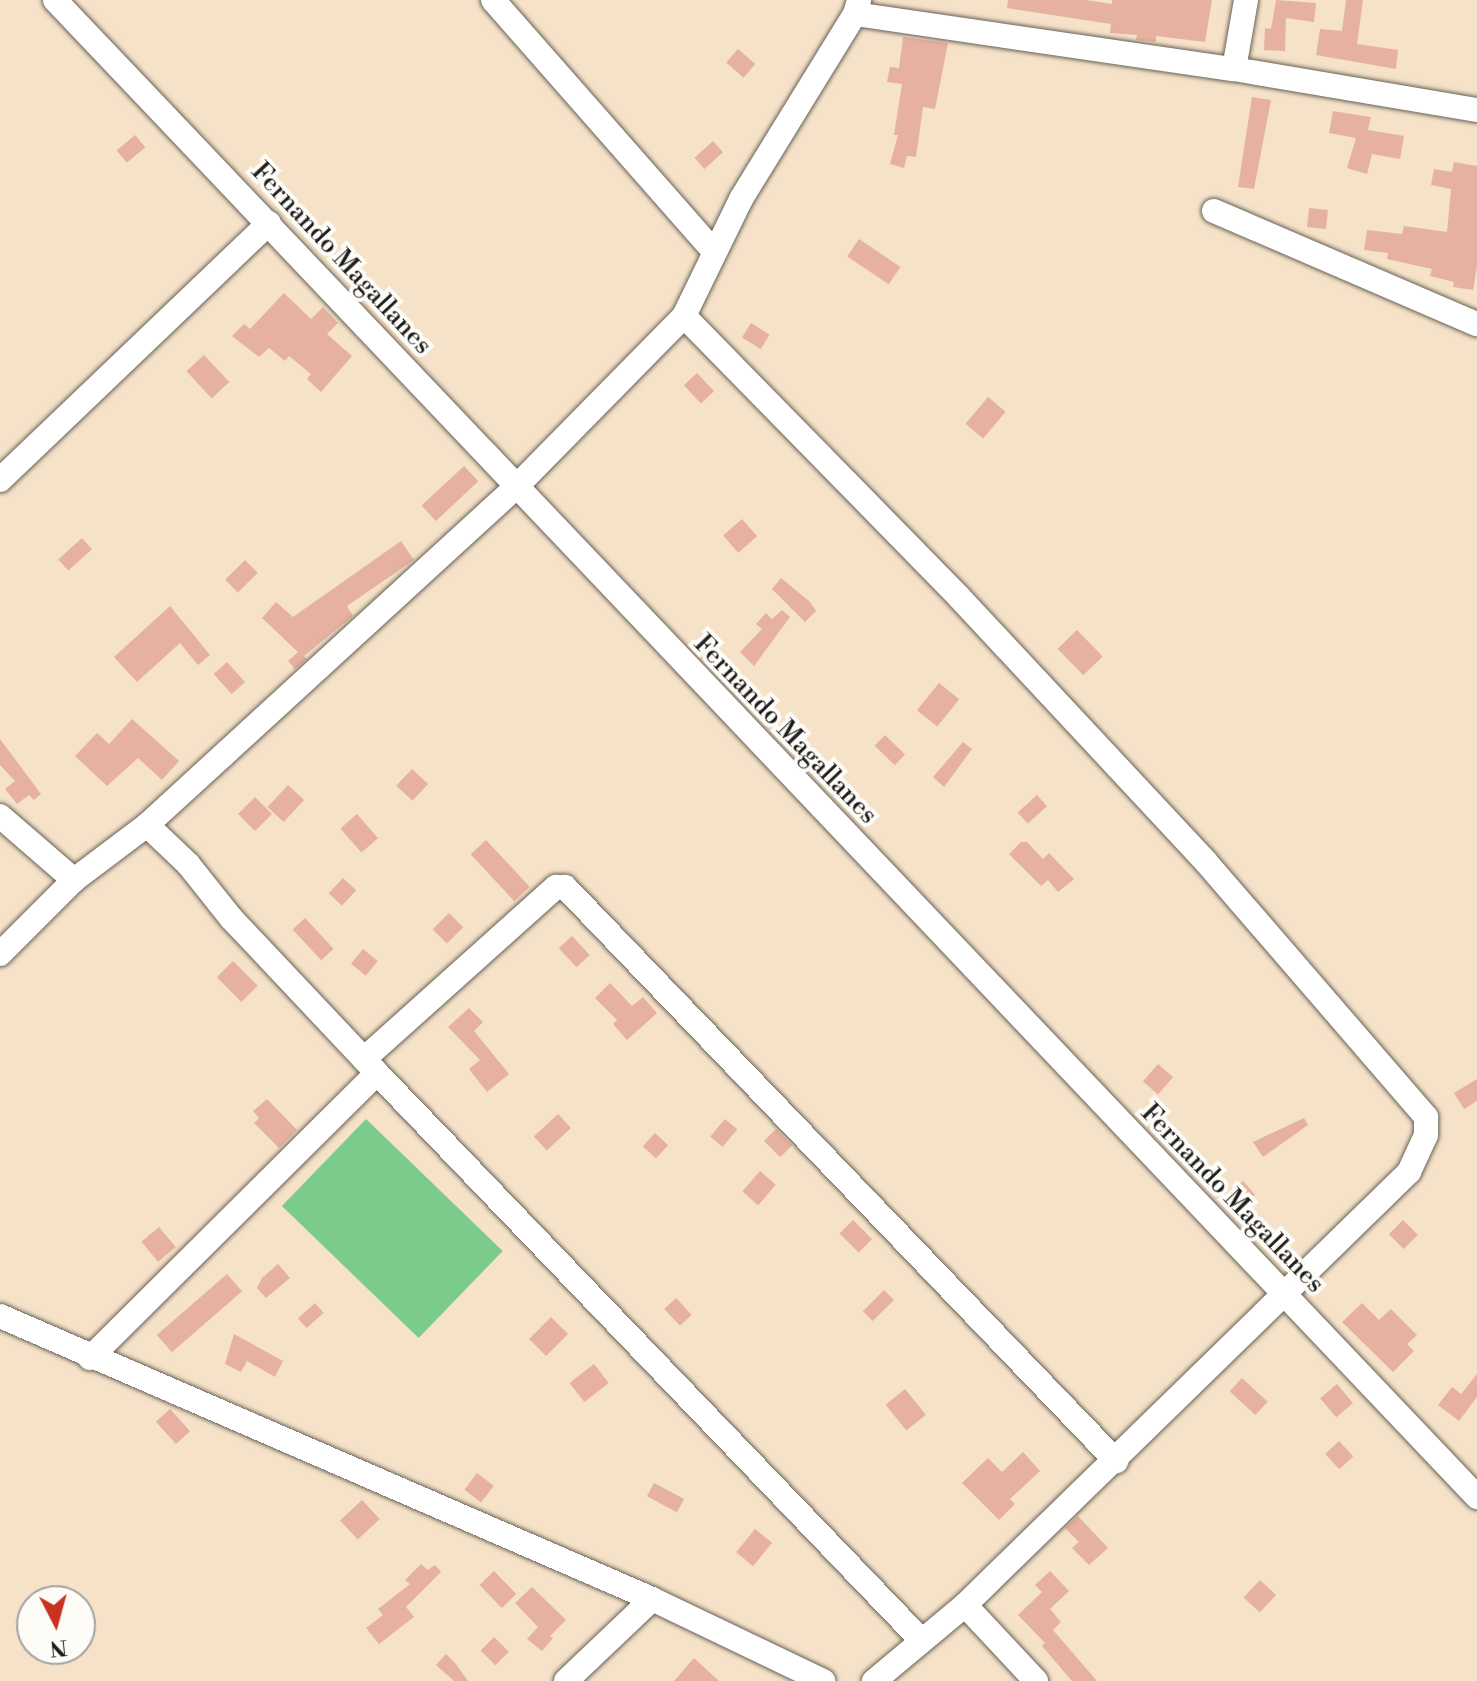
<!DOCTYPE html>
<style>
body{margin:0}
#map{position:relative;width:1477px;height:1681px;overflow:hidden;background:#f5e2c8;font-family:"Libre Bodoni",serif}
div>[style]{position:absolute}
.green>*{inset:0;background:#7bcb8b;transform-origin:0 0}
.building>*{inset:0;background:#e6b1a0;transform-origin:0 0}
.roads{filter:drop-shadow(0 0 2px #686158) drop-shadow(0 0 2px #686158)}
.minor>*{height:24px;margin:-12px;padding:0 12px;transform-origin:12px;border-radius:12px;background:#fff}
span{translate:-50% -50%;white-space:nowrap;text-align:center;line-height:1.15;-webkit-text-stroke:8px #fdfcf7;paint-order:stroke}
.street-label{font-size:26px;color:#1c1c1c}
.north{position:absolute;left:16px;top:1585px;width:80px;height:80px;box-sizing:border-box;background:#fdfcf7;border:2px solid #a3a29f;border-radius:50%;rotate:174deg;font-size:22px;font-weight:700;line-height:32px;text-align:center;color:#1c1c1c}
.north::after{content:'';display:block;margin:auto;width:28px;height:36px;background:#c8321e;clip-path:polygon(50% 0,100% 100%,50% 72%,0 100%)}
</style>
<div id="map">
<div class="green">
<i style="left:366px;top:1119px;width:190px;height:121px;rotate:44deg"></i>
</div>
<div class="building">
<i style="clip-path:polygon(1008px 0,1086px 0,1112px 4px,1112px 0,1212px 0,1205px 42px,1156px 36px,1156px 42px,1136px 40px,1137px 35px,1110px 33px,1111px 24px,1007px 8px)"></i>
<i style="clip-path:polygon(1276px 0,1316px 3px,1314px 22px,1286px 18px,1285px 51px,1264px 50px,1265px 28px,1271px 29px)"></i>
<i style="clip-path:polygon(1346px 0,1363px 0,1357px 44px,1398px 50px,1396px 69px,1316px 55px,1320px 29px,1342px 31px)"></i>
<i style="clip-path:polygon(903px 37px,948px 43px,935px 109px,923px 107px,916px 157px,907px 156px,904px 168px,890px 164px,898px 135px,894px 135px,902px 84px,887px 82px,890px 67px,899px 68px)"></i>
<i style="left:738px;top:49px;width:23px;height:18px;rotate:41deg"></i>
<i style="clip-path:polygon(1252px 97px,1271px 100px,1254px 189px,1238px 187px)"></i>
<i style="clip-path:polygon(1333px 111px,1371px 117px,1368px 130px,1404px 136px,1400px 159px,1372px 154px,1367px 174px,1347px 168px,1356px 138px,1329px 133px)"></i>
<i style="left:135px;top:135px;width:16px;height:24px;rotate:50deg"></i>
<i style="left:713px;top:141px;width:15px;height:25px;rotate:48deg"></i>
<i style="clip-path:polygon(1454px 162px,1477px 166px,1477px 267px,1473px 290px,1453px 287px,1454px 282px,1430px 276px,1432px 269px,1387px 259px,1388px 253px,1364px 250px,1367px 230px,1402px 234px,1404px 226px,1447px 232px,1451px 189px,1431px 185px,1434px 169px,1452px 172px)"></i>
<i style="left:1309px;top:208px;width:19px;height:19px;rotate:6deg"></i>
<i style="left:859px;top:239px;width:50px;height:21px;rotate:34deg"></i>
<i style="clip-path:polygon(284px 293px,311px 319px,323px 307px,338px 323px,327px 334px,352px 356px,321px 392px,307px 379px,311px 374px,289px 356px,285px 361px,269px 348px,259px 357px,232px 336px,244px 324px,250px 329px)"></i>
<i style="left:751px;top:323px;width:22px;height:17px;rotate:32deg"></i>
<i style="left:204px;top:355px;width:37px;height:24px;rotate:47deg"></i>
<i style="left:697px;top:373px;width:25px;height:18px;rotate:47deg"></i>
<i style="left:988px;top:397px;width:23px;height:35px;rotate:40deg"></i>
<i style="left:464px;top:466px;width:21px;height:58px;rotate:47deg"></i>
<i style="left:742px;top:519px;width:23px;height:25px;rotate:49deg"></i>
<i style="left:82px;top:538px;width:15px;height:32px;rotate:48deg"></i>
<i style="clip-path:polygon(401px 541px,414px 560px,347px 606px,353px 616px,304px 656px,307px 659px,295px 669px,288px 661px,298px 652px,262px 618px,276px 602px,293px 617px)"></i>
<i style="left:245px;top:560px;width:18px;height:28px;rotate:45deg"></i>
<i style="clip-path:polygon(781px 578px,810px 602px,816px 611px,805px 622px,772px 589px)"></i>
<i style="clip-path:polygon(170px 606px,210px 655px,198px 665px,180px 643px,137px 682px,114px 657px)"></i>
<i style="clip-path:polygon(782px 610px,790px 617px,754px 666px,740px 652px,762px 629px,756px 624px,766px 613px,772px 619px)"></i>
<i style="left:1077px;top:630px;width:37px;height:27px;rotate:46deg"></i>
<i style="left:227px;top:662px;width:27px;height:18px;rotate:48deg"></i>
<i style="left:939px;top:683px;width:26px;height:35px;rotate:39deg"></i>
<i style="clip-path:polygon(132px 719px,179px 761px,162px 780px,138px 758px,107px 786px,75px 756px,97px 733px,109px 744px)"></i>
<i style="left:885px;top:735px;width:28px;height:15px;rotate:44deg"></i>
<i style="clip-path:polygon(0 739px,41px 794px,34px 800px,29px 795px,17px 804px,5px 789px,15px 781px,0 765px)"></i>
<i style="clip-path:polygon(963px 742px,972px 749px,944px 787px,933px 777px)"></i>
<i style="left:412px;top:769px;width:22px;height:23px;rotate:43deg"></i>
<i style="left:288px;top:785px;width:22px;height:30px;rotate:43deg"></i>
<i style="left:1037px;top:795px;width:15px;height:26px;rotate:48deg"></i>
<i style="left:255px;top:797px;width:24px;height:24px;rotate:45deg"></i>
<i style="left:357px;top:814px;width:32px;height:22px;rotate:49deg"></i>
<i style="left:486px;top:840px;width:64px;height:21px;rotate:47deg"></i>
<i style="clip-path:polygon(1021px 842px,1027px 842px,1043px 859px,1049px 853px,1074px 879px,1058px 892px,1048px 880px,1041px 886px,1009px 854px)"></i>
<i style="left:343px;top:878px;width:18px;height:21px;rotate:43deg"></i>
<i style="left:449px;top:913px;width:20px;height:23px;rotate:45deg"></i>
<i style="left:305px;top:918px;width:42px;height:17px;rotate:47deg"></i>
<i style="left:572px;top:936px;width:26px;height:18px;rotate:47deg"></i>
<i style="left:363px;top:949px;width:19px;height:19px;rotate:39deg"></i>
<i style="left:233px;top:961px;width:35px;height:23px;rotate:45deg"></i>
<i style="clip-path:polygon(610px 983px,632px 1006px,643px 997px,657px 1013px,627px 1040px,613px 1024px,617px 1020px,595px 998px)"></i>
<i style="clip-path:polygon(469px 1008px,483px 1022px,474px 1031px,509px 1074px,487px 1092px,469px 1069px,480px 1060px,448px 1027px)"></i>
<i style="left:1158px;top:1064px;width:20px;height:23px;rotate:41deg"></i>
<i style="clip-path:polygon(1477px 1079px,1477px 1101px,1464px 1109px,1454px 1093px)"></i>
<i style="clip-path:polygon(267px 1099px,297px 1130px,279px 1148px,254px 1123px,259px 1118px,253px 1111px)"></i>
<i style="left:558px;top:1114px;width:19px;height:33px;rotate:47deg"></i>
<i style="clip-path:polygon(1304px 1118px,1308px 1125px,1263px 1157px,1253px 1142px)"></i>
<i style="left:725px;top:1119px;width:16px;height:23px;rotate:40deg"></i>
<i style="left:776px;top:1129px;width:23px;height:17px;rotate:45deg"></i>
<i style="left:655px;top:1133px;width:18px;height:18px;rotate:43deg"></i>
<i style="left:760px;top:1171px;width:21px;height:27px;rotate:41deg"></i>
<i style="left:1243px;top:1181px;width:18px;height:21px;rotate:49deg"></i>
<i style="left:853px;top:1220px;width:27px;height:19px;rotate:45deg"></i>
<i style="left:1403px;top:1220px;width:21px;height:20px;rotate:45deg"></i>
<i style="left:159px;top:1227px;width:26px;height:23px;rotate:50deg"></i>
<i style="clip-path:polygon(278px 1264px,290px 1278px,266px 1298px,257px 1288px,262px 1278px)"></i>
<i style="left:227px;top:1274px;width:23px;height:93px;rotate:49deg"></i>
<i style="left:884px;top:1290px;width:14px;height:30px;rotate:45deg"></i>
<i style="left:676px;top:1298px;width:23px;height:16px;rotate:47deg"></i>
<i style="left:315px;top:1303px;width:13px;height:23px;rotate:48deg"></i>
<i style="clip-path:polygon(1362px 1303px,1379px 1320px,1391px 1309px,1417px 1335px,1407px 1344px,1414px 1351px,1393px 1372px,1342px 1322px)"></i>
<i style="left:551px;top:1317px;width:24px;height:31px;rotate:45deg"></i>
<i style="clip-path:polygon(234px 1334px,283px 1361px,275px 1377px,247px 1361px,241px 1372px,225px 1364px)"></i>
<i style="left:594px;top:1364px;width:24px;height:31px;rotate:52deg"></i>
<i style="clip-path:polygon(1477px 1374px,1477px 1397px,1459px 1421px,1438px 1405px,1452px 1387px,1461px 1394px)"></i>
<i style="left:1242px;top:1378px;width:35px;height:18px;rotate:43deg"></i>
<i style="left:1337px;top:1384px;width:25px;height:22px;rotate:50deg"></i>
<i style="left:905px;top:1389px;width:33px;height:25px;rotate:51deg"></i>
<i style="left:170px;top:1409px;width:30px;height:19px;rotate:48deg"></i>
<i style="left:1339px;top:1441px;width:21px;height:19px;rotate:47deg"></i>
<i style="clip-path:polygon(1023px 1452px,1040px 1471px,1010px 1499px,1015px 1504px,999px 1520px,962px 1483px,988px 1458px,1002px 1472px)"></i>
<i style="left:477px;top:1473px;width:21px;height:21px;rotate:37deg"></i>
<i style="left:654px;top:1483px;width:34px;height:15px;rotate:28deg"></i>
<i style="left:362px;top:1500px;width:26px;height:30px;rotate:47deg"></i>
<i style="clip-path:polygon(1078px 1516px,1108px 1548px,1089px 1565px,1072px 1548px,1079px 1542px,1065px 1528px)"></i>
<i style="left:755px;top:1529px;width:22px;height:30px;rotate:39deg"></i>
<i style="clip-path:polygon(421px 1564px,428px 1570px,435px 1565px,441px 1572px,406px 1607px,414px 1617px,379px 1644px,366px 1628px,383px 1615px,378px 1609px,410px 1584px,405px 1580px)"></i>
<i style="left:494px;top:1571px;width:32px;height:20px;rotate:46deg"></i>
<i style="clip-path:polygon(1050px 1571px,1069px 1591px,1050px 1609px,1061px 1622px,1053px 1630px,1097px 1681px,1072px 1681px,1042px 1646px,1045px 1643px,1018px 1615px,1042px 1592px,1035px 1585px)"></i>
<i style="left:1260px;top:1580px;width:22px;height:24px;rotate:43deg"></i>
<i style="clip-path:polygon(532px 1587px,566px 1620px,550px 1636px,553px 1638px,542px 1651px,527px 1639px,538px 1627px,515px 1603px)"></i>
<i style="left:494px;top:1637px;width:21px;height:19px;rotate:45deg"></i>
<i style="clip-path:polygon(446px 1654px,455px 1663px,468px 1681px,454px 1681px,436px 1665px)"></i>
<i style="clip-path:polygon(694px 1658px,719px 1681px,674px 1681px)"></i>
</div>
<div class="roads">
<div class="minor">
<i style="left:55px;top:0;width:2065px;rotate:46.47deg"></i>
<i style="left:493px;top:0;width:335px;rotate:48.7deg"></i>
<i style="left:855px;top:14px;width:383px;rotate:8.3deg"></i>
<i style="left:1234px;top:69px;width:246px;rotate:9.6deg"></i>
<i style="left:1234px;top:69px;width:70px;rotate:-80.1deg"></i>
<i style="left:1214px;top:211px;width:286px;rotate:23.3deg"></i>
<i style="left:684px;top:316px;width:393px;rotate:45.6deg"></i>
<i style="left:959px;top:597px;width:362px;rotate:47deg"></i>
<i style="left:1206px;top:862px;width:337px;rotate:49.2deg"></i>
<i style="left:1426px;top:1117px;width:18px;rotate:90deg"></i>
<i style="left:1426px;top:1135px;width:41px;rotate:114.7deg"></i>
<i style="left:1409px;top:1172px;width:620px;rotate:135.72deg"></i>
<i style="left:965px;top:1605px;width:119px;rotate:140.1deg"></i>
<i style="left:0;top:480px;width:372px;rotate:-43.7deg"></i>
<i style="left:0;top:816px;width:98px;rotate:40.9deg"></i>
<i style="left:147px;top:825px;width:57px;rotate:43.6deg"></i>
<i style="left:188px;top:864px;width:69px;rotate:51.5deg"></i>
<i style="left:231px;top:918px;width:213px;rotate:46.7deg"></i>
<i style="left:377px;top:1073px;width:787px;rotate:46.18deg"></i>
<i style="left:0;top:954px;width:105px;rotate:-45deg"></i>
<i style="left:74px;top:880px;width:91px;rotate:-37deg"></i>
<i style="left:147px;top:825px;width:500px;rotate:-42.49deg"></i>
<i style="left:516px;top:487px;width:240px;rotate:-45.5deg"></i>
<i style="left:684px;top:316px;width:130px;rotate:-64deg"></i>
<i style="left:741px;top:199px;width:217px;rotate:-58.4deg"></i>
<i style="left:855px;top:14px;width:15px;rotate:-74deg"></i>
<i style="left:364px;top:1059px;width:258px;rotate:-41.9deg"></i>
<i style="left:556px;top:887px;width:9px"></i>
<i style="left:565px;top:887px;width:796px;rotate:46.17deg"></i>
<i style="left:0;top:1316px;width:711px;rotate:23.46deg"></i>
<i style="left:652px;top:1599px;width:190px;rotate:25.6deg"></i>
<i style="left:90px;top:1358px;width:404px;rotate:-44.8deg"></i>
<i style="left:965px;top:1605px;width:104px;rotate:46.9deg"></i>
<i style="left:566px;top:1681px;width:119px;rotate:-43.6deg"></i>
</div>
</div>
<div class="street-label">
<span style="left:341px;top:259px;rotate:47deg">Fernando Magallanes</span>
<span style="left:785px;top:730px;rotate:46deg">Fernando Magallanes</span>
<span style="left:1232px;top:1199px;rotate:46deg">Fernando Magallanes</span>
</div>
<div class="north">N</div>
</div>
